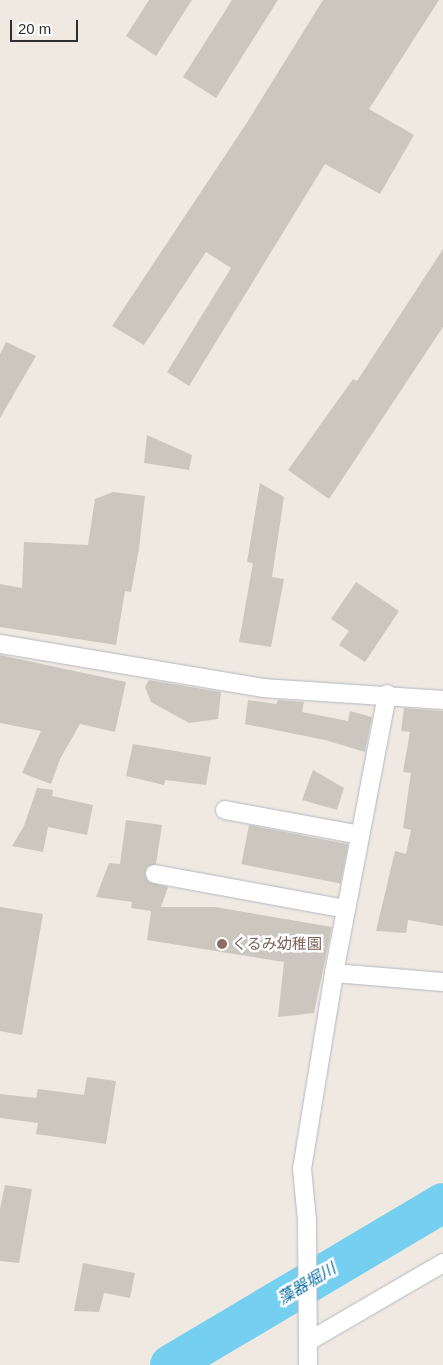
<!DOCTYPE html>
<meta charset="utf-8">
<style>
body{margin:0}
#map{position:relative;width:443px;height:1365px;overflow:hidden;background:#efe9e1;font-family:Helvetica,"Noto Sans JP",sans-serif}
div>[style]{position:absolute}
.river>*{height:40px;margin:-20px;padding:0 20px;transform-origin:20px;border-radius:20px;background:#75cff0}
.building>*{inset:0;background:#cbc7bf;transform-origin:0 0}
.roads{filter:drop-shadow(0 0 1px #b4b7c1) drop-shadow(0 0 1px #b4b7c1)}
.minor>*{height:18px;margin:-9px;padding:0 9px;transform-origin:9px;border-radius:9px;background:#fff}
.dots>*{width:14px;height:14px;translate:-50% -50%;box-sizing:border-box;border:2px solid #fff;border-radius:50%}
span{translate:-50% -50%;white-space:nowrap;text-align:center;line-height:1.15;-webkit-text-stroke:5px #fff;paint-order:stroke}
.education-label{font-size:15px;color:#785e54}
.left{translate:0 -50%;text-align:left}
.water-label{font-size:16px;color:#0d6fa3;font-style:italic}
.scale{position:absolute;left:10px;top:20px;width:68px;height:22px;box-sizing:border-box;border:2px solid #2e2e2e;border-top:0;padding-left:6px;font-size:15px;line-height:18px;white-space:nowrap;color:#2e2e2e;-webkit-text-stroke:4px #fff;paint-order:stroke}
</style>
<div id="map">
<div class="river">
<i style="left:170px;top:1365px;width:317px;rotate:-30.7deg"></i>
</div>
<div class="building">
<i style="clip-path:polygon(149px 0,192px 0,156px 56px,126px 36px)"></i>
<i style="clip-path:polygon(232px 0,278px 0,216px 98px,183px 77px)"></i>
<i style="clip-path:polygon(323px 0,439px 0,369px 109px,414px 135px,380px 194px,325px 164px,189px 386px,167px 372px,231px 268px,206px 252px,144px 345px,112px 326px,246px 124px)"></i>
<i style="clip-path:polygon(443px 249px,443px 327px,329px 499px,288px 470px,353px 379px,357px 381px)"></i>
<i style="clip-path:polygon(6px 342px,36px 356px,0 418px,0 354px)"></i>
<i style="clip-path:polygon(147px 435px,192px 455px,189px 470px,144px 463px)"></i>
<i style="clip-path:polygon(260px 483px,284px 497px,272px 577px,284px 579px,271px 647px,239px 642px,253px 563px,247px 562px)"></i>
<i style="clip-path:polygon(113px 492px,145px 496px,139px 549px,131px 592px,125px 591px,116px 645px,0 627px,0 584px,22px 588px,24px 542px,88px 545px,95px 499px)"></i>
<i style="clip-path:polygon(356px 582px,399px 611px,365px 662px,339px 645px,349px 631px,331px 619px)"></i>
<i style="clip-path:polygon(0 655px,126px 682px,115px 732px,80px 724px,60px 759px,51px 784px,22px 773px,41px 731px,0 723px)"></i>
<i style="clip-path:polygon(149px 680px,221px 692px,218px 719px,189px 723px,151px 702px,145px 687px)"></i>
<i style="clip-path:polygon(248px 700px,276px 704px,278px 700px,304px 702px,302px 712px,348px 721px,350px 711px,372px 717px,365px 752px,325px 740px,245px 724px)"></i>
<i style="clip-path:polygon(404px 708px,443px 711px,443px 926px,408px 920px,406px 933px,376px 931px,395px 851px,406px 854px,411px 830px,403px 828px,411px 773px,403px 772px,410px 732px,401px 731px)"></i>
<i style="clip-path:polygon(133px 744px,211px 757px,206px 785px,165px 780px,164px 785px,126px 776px)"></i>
<i style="clip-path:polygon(313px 770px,344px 788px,337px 810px,302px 800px)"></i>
<i style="clip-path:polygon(37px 788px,53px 790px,52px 796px,93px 805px,87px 835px,48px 827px,43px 852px,12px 846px,24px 826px)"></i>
<i style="clip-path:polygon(126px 820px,162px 825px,156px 864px,147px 867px,145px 873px,149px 882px,168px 887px,161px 907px,215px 907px,332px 927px,314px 1013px,278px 1017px,284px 962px,147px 940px,151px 911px,131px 908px,132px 902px,96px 897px,109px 863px,120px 864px)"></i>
<i style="left:249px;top:825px;width:101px;height:40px;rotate:11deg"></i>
<i style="clip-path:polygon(0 907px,43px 914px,22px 1035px,0 1031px)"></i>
<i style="clip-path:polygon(87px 1077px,116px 1081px,106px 1144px,36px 1134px,38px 1123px,0 1118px,0 1094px,36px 1098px,38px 1089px,84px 1095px)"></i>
<i style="clip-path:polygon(5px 1185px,32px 1189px,19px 1263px,0 1261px,0 1209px)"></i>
<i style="clip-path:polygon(83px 1263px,135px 1273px,130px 1298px,104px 1293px,99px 1312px,74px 1311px)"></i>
</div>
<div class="roads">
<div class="minor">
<i style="left:0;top:644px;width:268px;rotate:9.5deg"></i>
<i style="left:264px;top:688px;width:179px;rotate:3.8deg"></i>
<i style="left:225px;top:810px;width:137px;rotate:10.5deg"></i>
<i style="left:155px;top:874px;width:194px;rotate:10.4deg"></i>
<i style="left:334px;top:973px;width:109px;rotate:4.7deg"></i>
<i style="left:309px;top:1341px;width:155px;rotate:-30.2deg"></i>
<i style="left:308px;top:1365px;width:145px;rotate:-90.4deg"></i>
<i style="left:307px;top:1220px;width:51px;rotate:-95.6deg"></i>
<i style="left:302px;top:1169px;width:199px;rotate:-80.7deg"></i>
<i style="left:334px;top:973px;width:284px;rotate:-79.2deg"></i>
</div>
</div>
<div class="dots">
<i style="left:222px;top:944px;background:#8d6e63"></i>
</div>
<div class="education-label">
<span class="left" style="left:232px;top:944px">くるみ幼稚園</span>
</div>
<div class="water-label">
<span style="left:307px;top:1284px;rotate:-31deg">藻器堀川</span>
</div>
<div class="scale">20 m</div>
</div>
